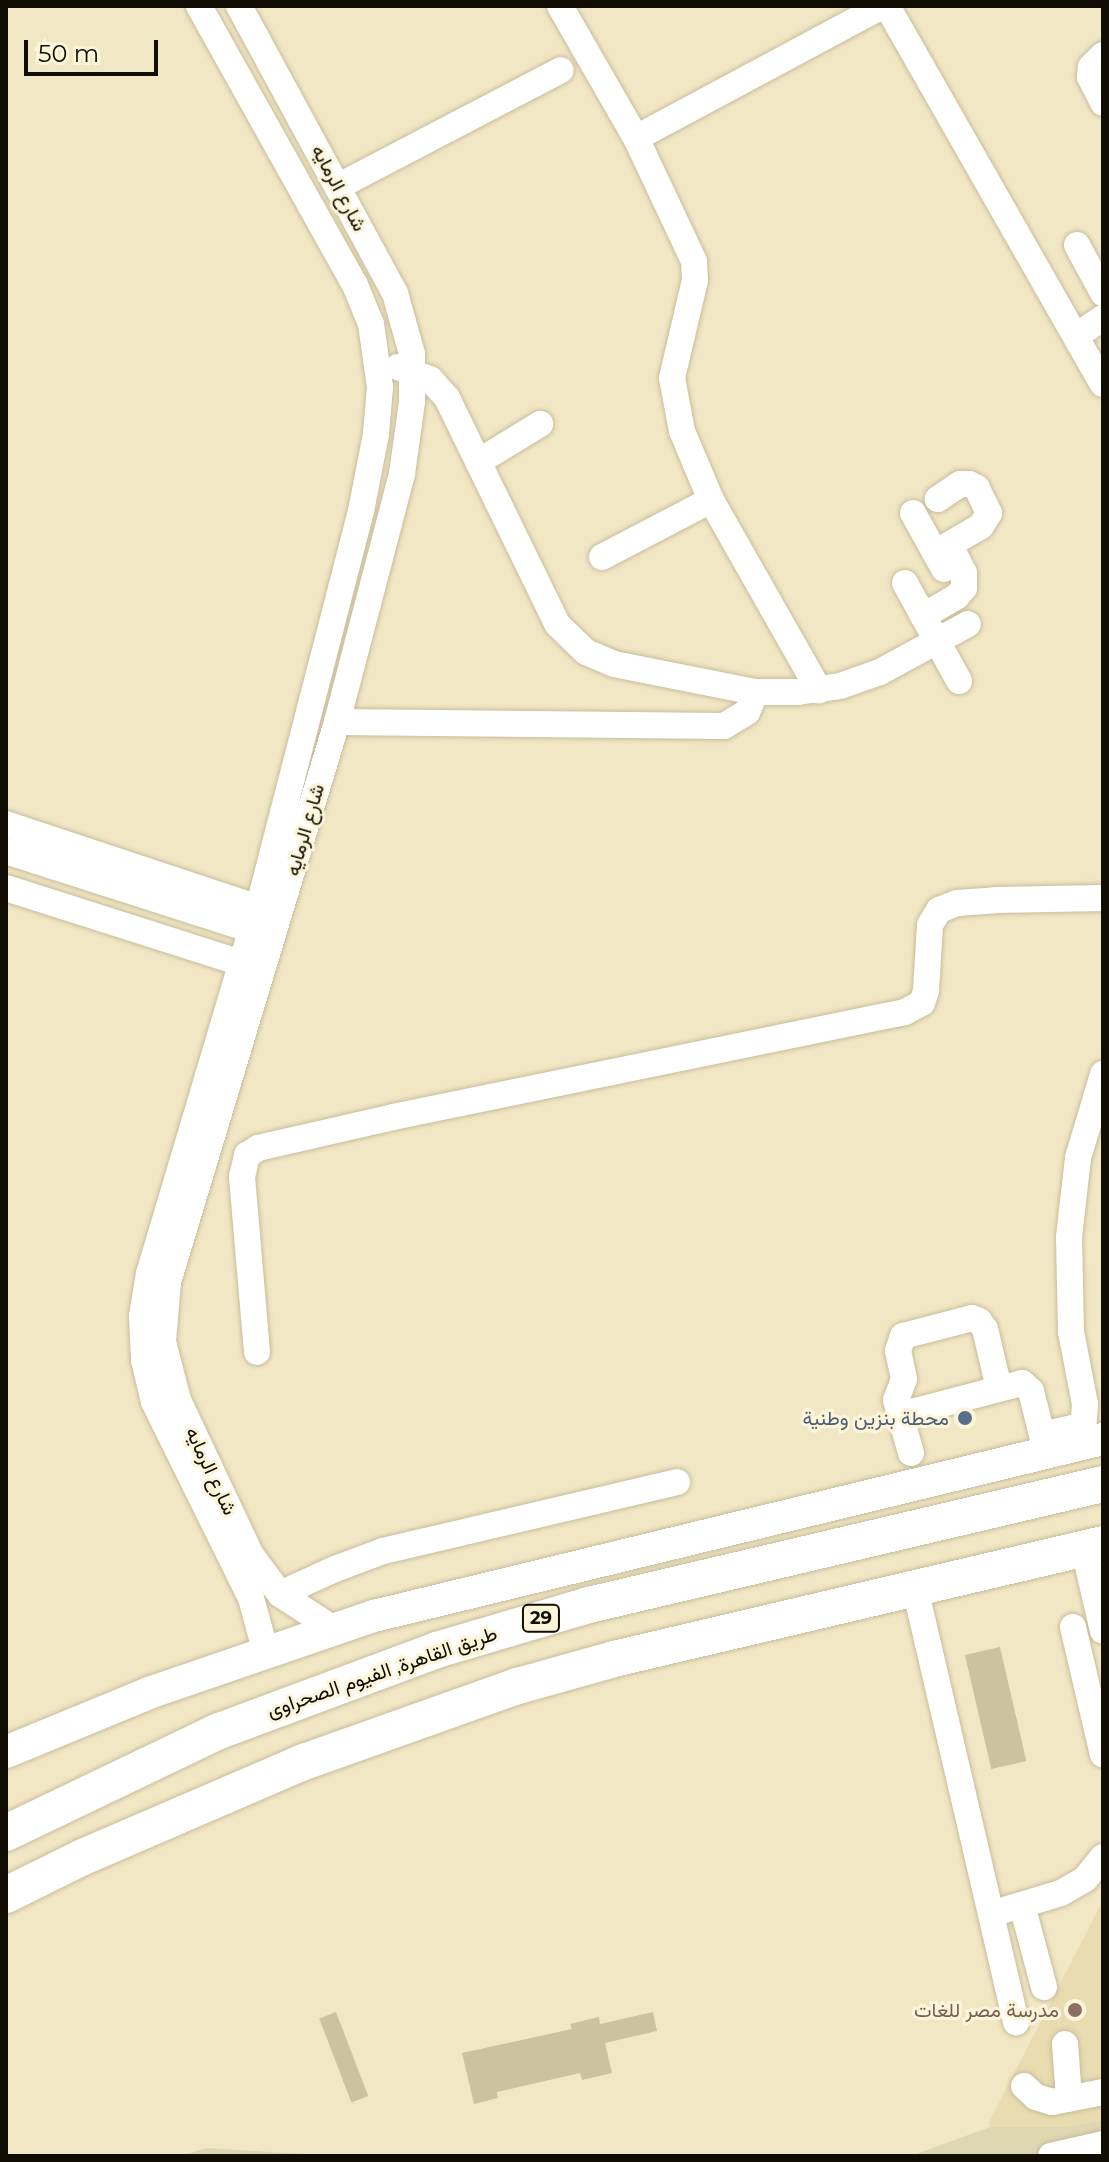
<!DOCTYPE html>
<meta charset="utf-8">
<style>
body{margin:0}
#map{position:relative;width:1109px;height:2162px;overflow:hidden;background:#f2e7c4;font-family:Montserrat,Vazirmatn,sans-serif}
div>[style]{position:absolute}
.built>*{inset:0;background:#e9dcb1}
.sand>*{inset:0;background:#dfd6b2}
.building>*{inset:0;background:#ccc2a0;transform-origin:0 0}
.roads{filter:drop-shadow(0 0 2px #c8bd9b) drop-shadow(0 0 2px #c8bd9b)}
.minor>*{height:26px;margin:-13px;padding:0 13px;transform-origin:13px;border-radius:13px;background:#fff}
.major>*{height:32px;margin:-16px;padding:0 16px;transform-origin:16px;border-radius:16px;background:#fff}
.highway>*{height:36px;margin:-18px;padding:0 18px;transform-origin:18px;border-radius:18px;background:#fff}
.dots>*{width:22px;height:22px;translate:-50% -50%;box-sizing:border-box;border:4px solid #fdf5d9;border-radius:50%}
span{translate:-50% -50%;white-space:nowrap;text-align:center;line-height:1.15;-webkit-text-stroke:6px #fdf5d9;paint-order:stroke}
.shield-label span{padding:2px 6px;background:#fdf5d9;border:2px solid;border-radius:6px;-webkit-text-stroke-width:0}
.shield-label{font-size:18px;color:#110d03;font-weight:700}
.street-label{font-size:20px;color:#110d03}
.service-label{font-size:20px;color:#4e5e75}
.right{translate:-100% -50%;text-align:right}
.education-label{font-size:20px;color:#785e54}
.frame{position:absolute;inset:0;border:8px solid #110d03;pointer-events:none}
.scale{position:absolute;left:24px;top:40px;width:134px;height:36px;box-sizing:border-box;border:4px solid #110d03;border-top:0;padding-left:10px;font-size:24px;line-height:28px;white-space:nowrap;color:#110d03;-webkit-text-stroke:6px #fdf5d9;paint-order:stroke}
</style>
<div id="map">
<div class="built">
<i style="clip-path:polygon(1103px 1900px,1103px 2120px,1065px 2127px,990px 2127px,989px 2122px)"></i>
</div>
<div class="sand">
<i style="clip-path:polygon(1103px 2120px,1103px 2156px,911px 2156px,990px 2127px,1065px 2127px)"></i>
<i style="clip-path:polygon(206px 2148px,336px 2156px,181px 2156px)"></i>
</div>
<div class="building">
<i style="left:1000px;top:1647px;width:117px;height:36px;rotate:77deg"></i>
<i style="left:336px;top:2012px;width:90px;height:18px;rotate:69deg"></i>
<i style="clip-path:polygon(653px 2012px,657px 2031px,605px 2043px,612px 2073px,582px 2080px,580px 2073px,497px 2092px,498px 2098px,474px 2104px,462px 2053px,572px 2029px,570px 2024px,599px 2017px,600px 2024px)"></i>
</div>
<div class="roads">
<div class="minor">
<i style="left:199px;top:6px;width:320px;rotate:60.8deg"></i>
<i style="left:355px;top:285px;width:42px;rotate:67.7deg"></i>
<i style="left:371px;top:324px;width:64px;rotate:81.9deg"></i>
<i style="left:380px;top:387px;width:47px;rotate:94.9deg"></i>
<i style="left:376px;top:434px;width:78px;rotate:101deg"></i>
<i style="left:361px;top:511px;width:410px;rotate:104.5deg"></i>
<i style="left:258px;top:908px;width:381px;rotate:106.6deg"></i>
<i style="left:149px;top:1273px;width:44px;rotate:99.2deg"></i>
<i style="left:142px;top:1316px;width:44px;rotate:87.4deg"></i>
<i style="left:144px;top:1360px;width:43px;rotate:76.6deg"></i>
<i style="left:154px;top:1402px;width:219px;rotate:63.7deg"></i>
<i style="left:251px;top:1598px;width:57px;rotate:74.7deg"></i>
<i style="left:239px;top:6px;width:327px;rotate:61.5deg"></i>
<i style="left:395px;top:293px;width:63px;rotate:74.4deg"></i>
<i style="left:412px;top:354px;width:48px;rotate:90deg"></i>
<i style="left:412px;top:402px;width:73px;rotate:97.9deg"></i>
<i style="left:402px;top:474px;width:256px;rotate:104.7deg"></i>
<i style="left:337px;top:722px;width:585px;rotate:106.79deg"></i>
<i style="left:168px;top:1282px;width:60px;rotate:94.8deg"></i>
<i style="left:163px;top:1342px;width:60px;rotate:75.5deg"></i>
<i style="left:178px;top:1400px;width:171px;rotate:64.8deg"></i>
<i style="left:251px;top:1555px;width:49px;rotate:53.4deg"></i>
<i style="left:280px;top:1594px;width:66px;rotate:33.2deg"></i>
<i style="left:560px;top:6px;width:152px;rotate:60.1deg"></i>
<i style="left:636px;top:138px;width:136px;rotate:64.8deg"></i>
<i style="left:694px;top:261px;width:19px;rotate:87deg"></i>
<i style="left:695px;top:280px;width:101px;rotate:103.2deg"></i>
<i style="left:672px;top:378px;width:54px;rotate:79.3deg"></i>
<i style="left:682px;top:431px;width:75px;rotate:67.2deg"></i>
<i style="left:711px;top:500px;width:219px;rotate:60.4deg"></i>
<i style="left:887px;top:6px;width:435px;rotate:60.3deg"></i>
<i style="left:1103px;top:55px;width:17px;rotate:135deg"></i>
<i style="left:1091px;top:67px;width:10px;rotate:96deg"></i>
<i style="left:1090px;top:77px;width:29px;rotate:63deg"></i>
<i style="left:636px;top:138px;width:279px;rotate:-28.2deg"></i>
<i style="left:339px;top:186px;width:250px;rotate:-27.6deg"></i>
<i style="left:1077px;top:245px;width:55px;rotate:61.6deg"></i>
<i style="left:1076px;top:336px;width:32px;rotate:-34deg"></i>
<i style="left:398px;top:367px;width:34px;rotate:21deg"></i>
<i style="left:430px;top:379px;width:25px;rotate:48deg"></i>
<i style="left:447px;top:398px;width:251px;rotate:64deg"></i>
<i style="left:557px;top:624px;width:40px;rotate:44deg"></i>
<i style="left:586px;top:652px;width:30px;rotate:23deg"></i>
<i style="left:614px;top:664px;width:145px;rotate:11.2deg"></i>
<i style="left:756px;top:692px;width:42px"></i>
<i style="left:798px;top:692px;width:42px;rotate:-8.1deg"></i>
<i style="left:840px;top:686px;width:42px;rotate:-19.3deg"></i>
<i style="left:880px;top:672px;width:100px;rotate:-28.6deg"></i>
<i style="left:478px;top:462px;width:73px;rotate:-31.5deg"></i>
<i style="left:913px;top:513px;width:64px;rotate:61deg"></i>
<i style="left:935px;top:553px;width:53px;rotate:-30.4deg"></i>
<i style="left:981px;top:526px;width:15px;rotate:-58deg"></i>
<i style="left:989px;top:513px;width:28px;rotate:-116deg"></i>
<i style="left:977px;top:488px;width:9px;rotate:-153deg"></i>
<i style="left:969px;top:484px;width:9px;rotate:180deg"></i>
<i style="left:960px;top:484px;width:27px;rotate:146deg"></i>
<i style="left:602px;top:557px;width:123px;rotate:-27.6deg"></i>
<i style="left:905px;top:583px;width:112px;rotate:61.1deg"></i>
<i style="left:923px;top:616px;width:39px;rotate:-30deg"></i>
<i style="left:957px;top:596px;width:11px;rotate:-49deg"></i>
<i style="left:964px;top:588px;width:15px;rotate:-90deg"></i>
<i style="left:964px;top:573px;width:31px;rotate:-117deg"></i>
<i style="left:337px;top:722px;width:387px;rotate:0.6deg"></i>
<i style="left:724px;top:726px;width:27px;rotate:-31deg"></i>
<i style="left:747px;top:712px;width:22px;rotate:-66deg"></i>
<i style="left:6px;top:824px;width:281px;rotate:18.4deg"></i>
<i style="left:6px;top:851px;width:272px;rotate:17.8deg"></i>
<i style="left:6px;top:888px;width:263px;rotate:17.7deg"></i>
<i style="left:257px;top:1352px;width:176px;rotate:-94.9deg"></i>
<i style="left:242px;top:1177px;width:23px;rotate:-77deg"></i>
<i style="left:247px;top:1155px;width:13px;rotate:-32deg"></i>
<i style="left:258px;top:1148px;width:139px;rotate:-12.9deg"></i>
<i style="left:393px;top:1117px;width:523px;rotate:-11.59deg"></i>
<i style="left:905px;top:1012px;width:19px;rotate:-28deg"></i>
<i style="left:922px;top:1003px;width:13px;rotate:-72deg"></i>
<i style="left:926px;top:991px;width:66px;rotate:-86.5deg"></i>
<i style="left:930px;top:925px;width:17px;rotate:-59deg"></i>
<i style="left:939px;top:910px;width:19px;rotate:-21deg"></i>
<i style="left:957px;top:903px;width:39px;rotate:-4deg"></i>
<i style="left:996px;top:900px;width:107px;rotate:-1.1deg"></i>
<i style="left:900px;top:1415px;width:126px;rotate:-14.7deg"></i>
<i style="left:1022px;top:1383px;width:12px;rotate:42deg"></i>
<i style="left:1031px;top:1391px;width:45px;rotate:76deg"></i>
<i style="left:1042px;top:1435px;width:40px;rotate:-13deg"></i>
<i style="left:1082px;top:1444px;width:40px;rotate:-85.7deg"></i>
<i style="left:1085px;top:1404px;width:73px;rotate:-101deg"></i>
<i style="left:1071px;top:1332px;width:95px;rotate:-91.2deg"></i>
<i style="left:1069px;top:1237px;width:80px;rotate:-83.5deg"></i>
<i style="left:1078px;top:1158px;width:88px;rotate:-73.4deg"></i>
<i style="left:911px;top:1453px;width:55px;rotate:-105.8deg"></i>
<i style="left:896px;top:1400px;width:22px;rotate:-69deg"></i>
<i style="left:904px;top:1379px;width:29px;rotate:-102deg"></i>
<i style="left:898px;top:1351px;width:16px;rotate:-72deg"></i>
<i style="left:903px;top:1336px;width:71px;rotate:-14.6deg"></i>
<i style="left:972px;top:1318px;width:8px;rotate:23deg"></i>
<i style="left:979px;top:1321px;width:10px;rotate:53deg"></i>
<i style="left:985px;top:1329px;width:61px;rotate:76.7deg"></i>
<i style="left:1084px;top:1549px;width:84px;rotate:77deg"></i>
<i style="left:915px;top:1588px;width:446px;rotate:76.9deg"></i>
<i style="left:280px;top:1594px;width:60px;rotate:-24.4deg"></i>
<i style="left:335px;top:1569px;width:51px;rotate:-20.6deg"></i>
<i style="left:383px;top:1551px;width:302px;rotate:-13.2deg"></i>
<i style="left:1073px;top:1627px;width:131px;rotate:76.8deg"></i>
<i style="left:1022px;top:1905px;width:85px;rotate:75deg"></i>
<i style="left:991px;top:1914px;width:73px;rotate:-16.7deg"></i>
<i style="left:1061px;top:1893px;width:28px;rotate:-30deg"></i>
<i style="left:1085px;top:1879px;width:28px;rotate:-51deg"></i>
<i style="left:1065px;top:2044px;width:55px;rotate:85.8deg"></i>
<i style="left:1024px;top:2086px;width:16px;rotate:43deg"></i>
<i style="left:1036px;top:2097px;width:17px;rotate:17deg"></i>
<i style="left:1052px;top:2102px;width:52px;rotate:-11.1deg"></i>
<i style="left:1051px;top:2156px;width:53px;rotate:-13deg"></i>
</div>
<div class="major">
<i style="left:6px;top:1752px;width:155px;rotate:-22.4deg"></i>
<i style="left:149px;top:1693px;width:238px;rotate:-18.9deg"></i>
<i style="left:374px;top:1616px;width:750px;rotate:-13.65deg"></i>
</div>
<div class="highway">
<i style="left:6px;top:1833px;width:236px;rotate:-25.6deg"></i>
<i style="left:219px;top:1731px;width:233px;rotate:-20.4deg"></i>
<i style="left:437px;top:1650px;width:159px;rotate:-16.5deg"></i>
<i style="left:589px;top:1605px;width:528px;rotate:-13.25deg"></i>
<i style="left:6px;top:1895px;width:86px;rotate:-26.3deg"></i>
<i style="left:83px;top:1857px;width:241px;rotate:-23.3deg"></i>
<i style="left:304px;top:1762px;width:227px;rotate:-19.6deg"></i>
<i style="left:518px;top:1686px;width:100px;rotate:-15.7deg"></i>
<i style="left:614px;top:1659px;width:502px;rotate:-13.23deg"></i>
</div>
</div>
<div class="dots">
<i style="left:965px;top:1418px;background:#5c6f8a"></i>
<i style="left:1075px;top:2010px;background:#8d6e63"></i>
</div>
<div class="shield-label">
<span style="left:541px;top:1618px">29</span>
</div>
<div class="street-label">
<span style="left:339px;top:188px;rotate:62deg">شارع الرمايه</span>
<span style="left:305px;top:830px;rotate:-74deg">شارع الرمايه</span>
<span style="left:211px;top:1471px;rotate:65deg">شارع الرمايه</span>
<span style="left:382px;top:1672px;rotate:-19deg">طريق القاهرة, الفيوم الصحراوى</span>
</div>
<div class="service-label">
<span class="right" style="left:949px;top:1418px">محطة بنزين وطنية</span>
</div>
<div class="education-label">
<span class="right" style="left:1059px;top:2010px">مدرسة مصر للغات</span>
</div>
<div class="frame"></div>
<div class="scale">50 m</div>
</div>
